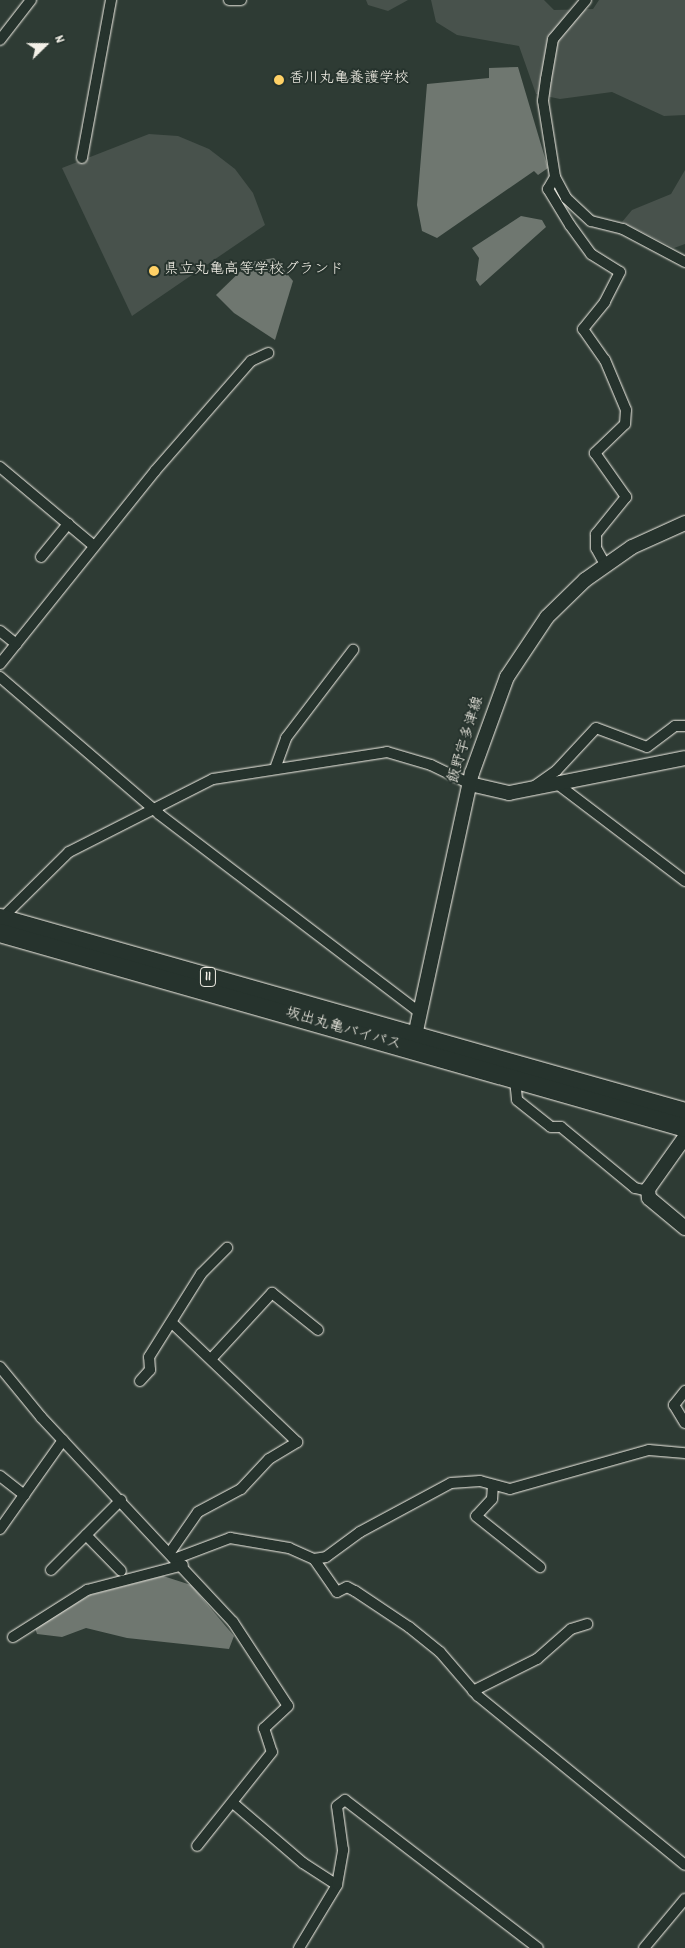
<!DOCTYPE html>
<meta charset="utf-8">
<style>
body{margin:0}
#map{position:relative;width:685px;height:1948px;overflow:hidden;background:#2e3b34;font-family:Dekko,"Klee One",sans-serif}
div>[style]{position:absolute}
.green>*{inset:0;background:#48524c}
.water>*{inset:0;background:#6f7770}
.roads{filter:drop-shadow(0 0 1px #f4f1e8) drop-shadow(0 0 1px #f4f1e8)}
.street>*{height:10px;margin:-5px;padding:0 5px;transform-origin:5px;border-radius:5px;background:#26332d}
.secondary>*{height:14px;margin:-7px;padding:0 7px;transform-origin:7px;border-radius:7px;background:#26332d}
.highway>*{height:18px;margin:-9px;padding:0 9px;transform-origin:9px;border-radius:9px;background:#26332d}
.dots>*{width:14px;height:14px;translate:-50% -50%;box-sizing:border-box;border:2px solid #26332d;border-radius:50%}
span{translate:-50% -50%;white-space:nowrap;text-align:center;line-height:1.15;-webkit-text-stroke:4px #26332d;paint-order:stroke}
.shield-label span{padding:1px 4px;background:#26332d;border:1px solid;border-radius:4px;-webkit-text-stroke-width:0}
.shield-label{font-size:14px;color:#f4f1e8;font-weight:700}
.poi-label{font-size:15px;color:#f4f1e8}
.left{translate:0 -50%;text-align:left}
.street-label{font-size:15px;color:#f4f1e8}
.north{position:absolute;left:20px;top:20px;width:50px;height:50px;-webkit-text-stroke:4px #26332d;paint-order:stroke;rotate:68deg;font-size:14px;font-weight:700;line-height:20px;text-align:center;color:#f4f1e8}
.north::after{content:'';display:block;margin:auto;width:18px;height:22px;background:#f4f1e8;clip-path:polygon(50% 0,100% 100%,50% 72%,0 100%)}
</style>
<div id="map">
<div class="green">
<i style="clip-path:polygon(366px 0,408px 0,388px 11px,368px 5px)"></i>
<i style="clip-path:polygon(431px 0,544px 0,554px 10px,593px 9px,599px 0,685px 0,685px 115px,664px 116px,612px 92px,560px 99px,536px 94px,519px 46px,457px 35px,436px 22px)"></i>
<i style="clip-path:polygon(149px 134px,178px 136px,209px 149px,235px 169px,253px 193px,265px 225px,132px 316px,62px 168px)"></i>
<i style="clip-path:polygon(685px 170px,685px 244px,674px 248px,622px 222px,632px 210px,671px 194px)"></i>
</div>
<div class="water">
<i style="clip-path:polygon(518px 67px,548px 168px,538px 175px,534px 171px,437px 238px,422px 231px,417px 205px,427px 84px,489px 78px,489px 68px)"></i>
<i style="clip-path:polygon(521px 216px,542px 220px,546px 227px,480px 286px,476px 280px,479px 258px,472px 248px)"></i>
<i style="clip-path:polygon(274px 258px,293px 281px,275px 340px,234px 313px,216px 295px,250px 262px)"></i>
<i style="clip-path:polygon(163px 1576px,191px 1585px,234px 1636px,229px 1649px,127px 1638px,86px 1628px,62px 1637px,37px 1634px,35px 1628px,90px 1595px)"></i>
</div>
<div class="roads">
<div class="street">
<i style="left:229px;top:0;width:12px"></i>
<i style="left:586px;top:0;width:51px;rotate:130.2deg"></i>
<i style="left:553px;top:39px;width:41px;rotate:99.9deg"></i>
<i style="left:546px;top:79px;width:22px;rotate:98deg"></i>
<i style="left:543px;top:101px;width:77px;rotate:81deg"></i>
<i style="left:555px;top:177px;width:24px;rotate:62deg"></i>
<i style="left:566px;top:198px;width:34px;rotate:43deg"></i>
<i style="left:591px;top:221px;width:33px;rotate:14deg"></i>
<i style="left:623px;top:229px;width:70px;rotate:28deg"></i>
<i style="left:0;top:40px;width:51px;rotate:-52.2deg"></i>
<i style="left:82px;top:158px;width:161px;rotate:-79.6deg"></i>
<i style="left:555px;top:177px;width:14px;rotate:120deg"></i>
<i style="left:548px;top:189px;width:42px;rotate:58.6deg"></i>
<i style="left:570px;top:225px;width:36px;rotate:54deg"></i>
<i style="left:591px;top:254px;width:34px;rotate:32deg"></i>
<i style="left:620px;top:272px;width:34px;rotate:117deg"></i>
<i style="left:605px;top:302px;width:35px;rotate:129deg"></i>
<i style="left:583px;top:329px;width:38px;rotate:55deg"></i>
<i style="left:605px;top:360px;width:54px;rotate:67.2deg"></i>
<i style="left:626px;top:410px;width:14px;rotate:94deg"></i>
<i style="left:625px;top:424px;width:42px;rotate:136deg"></i>
<i style="left:595px;top:453px;width:54px;rotate:54.8deg"></i>
<i style="left:626px;top:497px;width:48px;rotate:129deg"></i>
<i style="left:596px;top:534px;width:14px;rotate:90deg"></i>
<i style="left:596px;top:548px;width:18px;rotate:61deg"></i>
<i style="left:0;top:467px;width:123px;rotate:40deg"></i>
<i style="left:41px;top:557px;width:43px;rotate:-50.7deg"></i>
<i style="left:0;top:631px;width:21px;rotate:39deg"></i>
<i style="left:0;top:664px;width:248px;rotate:-51.2deg"></i>
<i style="left:155px;top:471px;width:146px;rotate:-48.9deg"></i>
<i style="left:251px;top:361px;width:19px;rotate:-25deg"></i>
<i style="left:0;top:677px;width:210px;rotate:40.7deg"></i>
<i style="left:159px;top:814px;width:328px;rotate:37.3deg"></i>
<i style="left:276px;top:766px;width:30px;rotate:-70deg"></i>
<i style="left:286px;top:738px;width:111px;rotate:-52.7deg"></i>
<i style="left:560px;top:786px;width:157px;rotate:37.2deg"></i>
<i style="left:533px;top:787px;width:29px;rotate:-35deg"></i>
<i style="left:557px;top:770px;width:57px;rotate:-47.1deg"></i>
<i style="left:596px;top:728px;width:54px;rotate:20.4deg"></i>
<i style="left:647px;top:747px;width:35px;rotate:-37deg"></i>
<i style="left:675px;top:726px;width:10px"></i>
<i style="left:1px;top:919px;width:95px;rotate:-44.6deg"></i>
<i style="left:69px;top:852px;width:161px;rotate:-26.9deg"></i>
<i style="left:213px;top:779px;width:176px;rotate:-8.8deg"></i>
<i style="left:387px;top:752px;width:46px;rotate:16.5deg"></i>
<i style="left:431px;top:765px;width:43px;rotate:26deg"></i>
<i style="left:515px;top:1080px;width:20px;rotate:84deg"></i>
<i style="left:517px;top:1100px;width:43px;rotate:38.5deg"></i>
<i style="left:551px;top:1127px;width:10px"></i>
<i style="left:561px;top:1127px;width:96px;rotate:39.5deg"></i>
<i style="left:635px;top:1188px;width:13px;rotate:13deg"></i>
<i style="left:211px;top:1359px;width:90px;rotate:-47.3deg"></i>
<i style="left:272px;top:1293px;width:59px;rotate:38.8deg"></i>
<i style="left:0;top:1367px;width:65px;rotate:50.6deg"></i>
<i style="left:41px;top:1417px;width:281px;rotate:46.9deg"></i>
<i style="left:233px;top:1622px;width:100px;rotate:56.8deg"></i>
<i style="left:288px;top:1706px;width:33px;rotate:137deg"></i>
<i style="left:264px;top:1728px;width:25px;rotate:72deg"></i>
<i style="left:272px;top:1752px;width:120px;rotate:128.6deg"></i>
<i style="left:140px;top:1381px;width:15px;rotate:-48deg"></i>
<i style="left:150px;top:1370px;width:13px;rotate:-94deg"></i>
<i style="left:149px;top:1357px;width:98px;rotate:-57.9deg"></i>
<i style="left:201px;top:1274px;width:37px;rotate:-45deg"></i>
<i style="left:685px;top:1391px;width:18px;rotate:128deg"></i>
<i style="left:674px;top:1405px;width:21px;rotate:59deg"></i>
<i style="left:0;top:1476px;width:31px;rotate:38deg"></i>
<i style="left:493px;top:1485px;width:14px;rotate:94deg"></i>
<i style="left:492px;top:1499px;width:23px;rotate:133deg"></i>
<i style="left:476px;top:1516px;width:82px;rotate:38.6deg"></i>
<i style="left:0;top:1529px;width:109px;rotate:-54.7deg"></i>
<i style="left:86px;top:1535px;width:50px;rotate:45.8deg"></i>
<i style="left:171px;top:1551px;width:47px;rotate:-55.3deg"></i>
<i style="left:198px;top:1512px;width:49px;rotate:-28.1deg"></i>
<i style="left:241px;top:1489px;width:41px;rotate:-47deg"></i>
<i style="left:269px;top:1459px;width:33px;rotate:-31deg"></i>
<i style="left:297px;top:1442px;width:173px;rotate:-136.4deg"></i>
<i style="left:177px;top:1558px;width:57px;rotate:-20.7deg"></i>
<i style="left:230px;top:1538px;width:60px;rotate:9.6deg"></i>
<i style="left:289px;top:1548px;width:27px;rotate:24deg"></i>
<i style="left:314px;top:1559px;width:12px;rotate:-9deg"></i>
<i style="left:326px;top:1557px;width:42px;rotate:-36.3deg"></i>
<i style="left:360px;top:1532px;width:103px;rotate:-28.3deg"></i>
<i style="left:451px;top:1483px;width:29px;rotate:-4deg"></i>
<i style="left:480px;top:1481px;width:31px;rotate:15deg"></i>
<i style="left:510px;top:1489px;width:144px;rotate:-15.7deg"></i>
<i style="left:649px;top:1450px;width:36px;rotate:5deg"></i>
<i style="left:314px;top:1559px;width:40px;rotate:55.1deg"></i>
<i style="left:337px;top:1592px;width:11px;rotate:-27deg"></i>
<i style="left:347px;top:1587px;width:9px;rotate:27deg"></i>
<i style="left:355px;top:1591px;width:65px;rotate:33.7deg"></i>
<i style="left:409px;top:1627px;width:40px;rotate:39deg"></i>
<i style="left:440px;top:1652px;width:58px;rotate:49.2deg"></i>
<i style="left:478px;top:1696px;width:267px;rotate:39.2deg"></i>
<i style="left:51px;top:1570px;width:99px;rotate:-45deg"></i>
<i style="left:13px;top:1637px;width:88px;rotate:-32.4deg"></i>
<i style="left:87px;top:1590px;width:99px;rotate:-14.6deg"></i>
<i style="left:473px;top:1691px;width:72px;rotate:-26.6deg"></i>
<i style="left:537px;top:1659px;width:45px;rotate:-41.4deg"></i>
<i style="left:571px;top:1629px;width:17px;rotate:-17deg"></i>
<i style="left:233px;top:1803px;width:92px;rotate:40.6deg"></i>
<i style="left:303px;top:1863px;width:40px;rotate:32.9deg"></i>
<i style="left:299px;top:1948px;width:74px;rotate:-58.9deg"></i>
<i style="left:337px;top:1885px;width:36px;rotate:-80deg"></i>
<i style="left:343px;top:1850px;width:44px;rotate:-97.8deg"></i>
<i style="left:337px;top:1806px;width:10px;rotate:-37deg"></i>
<i style="left:345px;top:1800px;width:243px;rotate:37.5deg"></i>
<i style="left:644px;top:1948px;width:64px;rotate:-50.1deg"></i>
</div>
<div class="secondary">
<i style="left:470px;top:784px;width:40px;rotate:13deg"></i>
<i style="left:509px;top:793px;width:179px;rotate:-11.2deg"></i>
<i style="left:413px;top:1045px;width:278px;rotate:-77.8deg"></i>
<i style="left:472px;top:773px;width:102px;rotate:-70deg"></i>
<i style="left:507px;top:677px;width:72px;rotate:-56.3deg"></i>
<i style="left:547px;top:617px;width:53px;rotate:-44.2deg"></i>
<i style="left:585px;top:580px;width:57px;rotate:-35.1deg"></i>
<i style="left:632px;top:547px;width:58px;rotate:-24.4deg"></i>
<i style="left:685px;top:1137px;width:64px;rotate:125.4deg"></i>
<i style="left:648px;top:1189px;width:9px;rotate:84deg"></i>
<i style="left:649px;top:1198px;width:47px;rotate:39.8deg"></i>
</div>
<div class="highway">
<i style="left:0;top:918px;width:712px;rotate:15.81deg"></i>
<i style="left:0;top:933px;width:712px;rotate:15.89deg"></i>
</div>
</div>
<div class="dots">
<i style="left:279px;top:80px;background:#ffd166"></i>
<i style="left:154px;top:271px;background:#ffd166"></i>
</div>
<div class="shield-label">
<span style="left:208px;top:977px">11</span>
</div>
<div class="poi-label">
<span class="left" style="left:289px;top:80px">香川丸亀養護学校</span>
<span class="left" style="left:164px;top:271px">県立丸亀高等学校グランド</span>
</div>
<div class="street-label">
<span style="left:467px;top:740px;rotate:-73deg">飯野宇多津線</span>
<span style="left:343px;top:1030px;rotate:16deg">坂出丸亀バイパス</span>
</div>
<div class="north">N</div>
</div>
